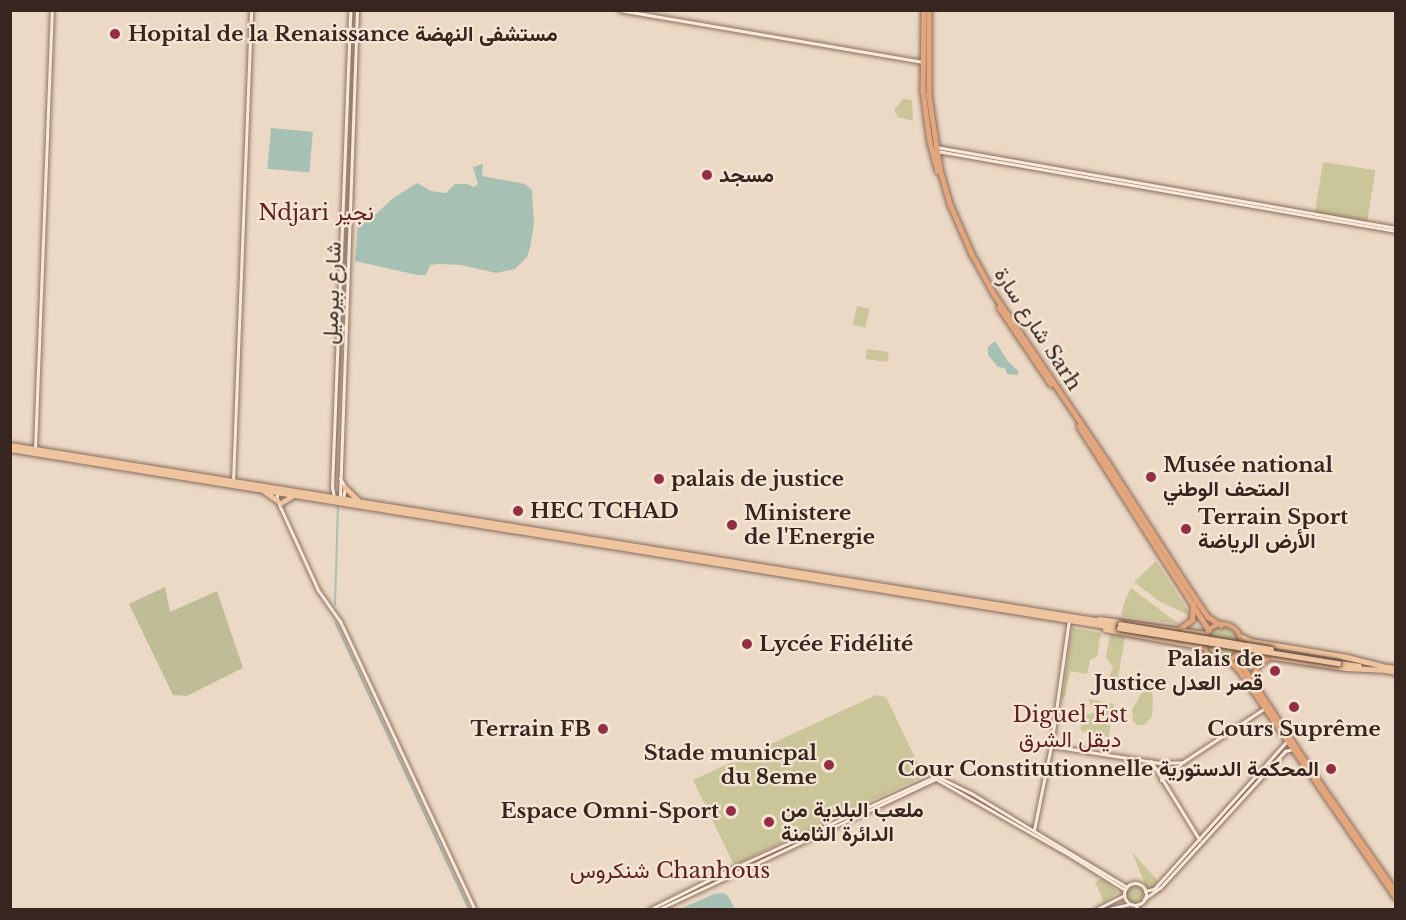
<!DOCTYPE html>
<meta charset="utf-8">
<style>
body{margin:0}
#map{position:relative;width:1406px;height:920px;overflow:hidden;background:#ecd9c5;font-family:"Libre Baskerville",Vazirmatn,serif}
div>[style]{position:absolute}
.green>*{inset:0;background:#cac699;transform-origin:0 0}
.round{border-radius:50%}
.cemetery>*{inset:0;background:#bfbc98}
.water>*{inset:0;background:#a6c0b3;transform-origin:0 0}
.stream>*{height:1.5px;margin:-0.75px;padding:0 0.75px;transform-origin:0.75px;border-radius:0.75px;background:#a6c0b3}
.roads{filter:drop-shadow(0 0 2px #876a5c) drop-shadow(0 0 2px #876a5c)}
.tertiary>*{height:3px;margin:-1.5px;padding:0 1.5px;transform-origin:1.5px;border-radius:1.5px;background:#f7e8d8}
.tertiary>.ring{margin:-1.5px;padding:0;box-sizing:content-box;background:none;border:3px solid #f7e8d8;border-radius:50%}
.primary>*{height:4.5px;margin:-2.25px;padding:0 2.25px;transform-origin:2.25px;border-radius:2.25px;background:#eec59e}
.trunk>*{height:4.5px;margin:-2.25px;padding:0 2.25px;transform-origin:2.25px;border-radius:2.25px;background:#e3a67c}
.trunk>.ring{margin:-2.25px;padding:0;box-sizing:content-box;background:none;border:4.5px solid #e3a67c;border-radius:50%}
.bridges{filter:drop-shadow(0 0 2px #553a30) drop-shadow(0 0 2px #553a30)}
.primary-bridge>*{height:4.5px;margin:-2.25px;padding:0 2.25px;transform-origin:2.25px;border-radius:2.25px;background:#eec59e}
.dots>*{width:16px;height:16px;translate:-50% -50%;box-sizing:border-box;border:3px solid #f4e5d4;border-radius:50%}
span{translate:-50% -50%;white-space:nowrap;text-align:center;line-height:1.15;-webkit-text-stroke:4.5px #f4e5d4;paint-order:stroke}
.poi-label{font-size:21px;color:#37261f;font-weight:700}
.left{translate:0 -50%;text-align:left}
.right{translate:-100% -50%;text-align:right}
.street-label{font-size:21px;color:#37261f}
.neighbourhood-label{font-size:22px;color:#622120}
.frame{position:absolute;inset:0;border:12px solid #37261f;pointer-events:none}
</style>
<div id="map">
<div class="green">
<i style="clip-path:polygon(903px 99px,912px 100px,913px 121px,898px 117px,894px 110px)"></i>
<i style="left:1323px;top:162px;width:53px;height:53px;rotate:9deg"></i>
<i style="left:857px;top:306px;width:13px;height:19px;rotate:13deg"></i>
<i style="left:867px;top:349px;width:22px;height:10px;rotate:8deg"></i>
<i style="clip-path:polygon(1156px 561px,1185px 606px,1192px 617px,1159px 601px,1134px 582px)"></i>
<i style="clip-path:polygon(1131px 588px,1179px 624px,1121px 616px,1124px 603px)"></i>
<i class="round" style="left:1207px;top:627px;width:32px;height:32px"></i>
<i style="clip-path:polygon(1072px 628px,1101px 633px,1097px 657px,1090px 660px,1087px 674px,1070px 671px,1064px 699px,1062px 699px)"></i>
<i style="clip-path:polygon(1110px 634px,1125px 637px,1118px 678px,1109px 677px,1113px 668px,1106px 657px)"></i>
<i style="clip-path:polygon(1149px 679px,1153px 699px,1152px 717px,1144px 725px,1137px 725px,1133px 721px,1132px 710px)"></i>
<i style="clip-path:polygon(876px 695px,886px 697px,924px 776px,734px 865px,693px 780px)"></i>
<i style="clip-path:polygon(1088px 699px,1114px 704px,1111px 719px,1102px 719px,1111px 721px,1109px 737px,1081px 731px,1079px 704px,1087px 715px,1095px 712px)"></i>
<i style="clip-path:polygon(1132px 852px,1158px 881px,1152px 888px,1146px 887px)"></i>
<i style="clip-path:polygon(1101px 879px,1118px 892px,1104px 903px,1095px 882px)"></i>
<i class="round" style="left:1125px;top:885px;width:18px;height:18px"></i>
</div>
<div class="cemetery">
<i style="clip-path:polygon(165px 587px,170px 612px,217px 591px,243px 668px,187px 696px,173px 695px,129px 604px)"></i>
</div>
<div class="water">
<i style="left:271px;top:128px;width:42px;height:41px;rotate:5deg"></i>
<i style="clip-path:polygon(483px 164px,482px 176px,525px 184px,532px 190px,534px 223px,530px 248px,527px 257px,515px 269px,496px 273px,461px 265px,439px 264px,430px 265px,426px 275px,417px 275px,355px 261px,358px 224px,373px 217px,392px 199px,417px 183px,431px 191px,446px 193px,455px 184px,467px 184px,474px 187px,478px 184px,473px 167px)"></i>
<i style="clip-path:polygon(995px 341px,1007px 360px,1018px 371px,1018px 375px,1007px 374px,1005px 368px,998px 367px,988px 355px,988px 347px)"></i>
<i style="clip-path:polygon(724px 893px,728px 896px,735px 909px,680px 909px,714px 894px)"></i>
</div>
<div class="stream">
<i style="left:353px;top:73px;width:41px;rotate:-87.2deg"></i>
<i style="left:351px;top:123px;width:40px;rotate:-88.6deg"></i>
<i style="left:335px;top:478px;width:346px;rotate:-87.4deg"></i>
<i style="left:335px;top:605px;width:101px;rotate:-88.3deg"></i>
<i style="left:336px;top:623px;width:317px;rotate:65deg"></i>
</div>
<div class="roads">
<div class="tertiary">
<i style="left:619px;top:10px;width:307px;rotate:9.7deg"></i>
<i style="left:936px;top:147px;width:467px;rotate:10deg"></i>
<i style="left:937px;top:151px;width:466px;rotate:9.9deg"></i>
<i style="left:35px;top:449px;width:439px;rotate:-87.8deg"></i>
<i style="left:340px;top:478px;width:10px;rotate:61deg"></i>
<i style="left:345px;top:487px;width:11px;rotate:100deg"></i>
<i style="left:233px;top:482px;width:472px;rotate:-87.8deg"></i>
<i style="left:277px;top:493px;width:7px;rotate:90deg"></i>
<i style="left:277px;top:500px;width:99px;rotate:65.5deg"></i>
<i style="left:318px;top:590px;width:38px;rotate:55deg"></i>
<i style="left:340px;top:621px;width:319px;rotate:65deg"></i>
<i style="left:334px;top:497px;width:10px;rotate:-101deg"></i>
<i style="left:332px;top:487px;width:477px;rotate:-87.8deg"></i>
<i style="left:340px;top:497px;width:487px;rotate:-88deg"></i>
<i style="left:1051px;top:746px;width:110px;rotate:8.9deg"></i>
<i style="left:1160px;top:763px;width:23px;rotate:-2deg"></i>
<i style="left:1183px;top:762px;width:98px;rotate:-33.4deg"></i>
<i style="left:1151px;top:761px;width:92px;rotate:58.4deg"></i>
<i style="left:1161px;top:780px;width:26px;rotate:-39deg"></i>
<i style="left:1034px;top:830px;width:86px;rotate:-78.6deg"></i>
<i style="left:1051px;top:746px;width:127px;rotate:-81.9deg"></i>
<i class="ring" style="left:1124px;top:883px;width:19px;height:19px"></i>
<i style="left:1145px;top:891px;width:9px;rotate:-13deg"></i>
<i style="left:1154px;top:889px;width:199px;rotate:-48.1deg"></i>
<i style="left:1144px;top:899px;width:19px;rotate:-35deg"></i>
<i style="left:1160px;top:888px;width:185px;rotate:-47.6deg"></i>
<i style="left:1285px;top:751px;width:8px;rotate:-14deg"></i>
<i style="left:1135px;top:905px;width:6px;rotate:51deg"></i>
<i style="left:649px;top:910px;width:87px;rotate:-26.6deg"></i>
<i style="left:727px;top:871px;width:230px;rotate:-24.4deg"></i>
<i style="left:936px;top:776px;width:39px;rotate:26deg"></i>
<i style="left:971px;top:793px;width:182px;rotate:31.1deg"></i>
<i style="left:657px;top:910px;width:308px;rotate:-25.2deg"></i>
<i style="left:936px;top:779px;width:155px;rotate:29.7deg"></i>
<i style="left:1071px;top:856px;width:64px;rotate:32.2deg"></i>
<i style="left:1095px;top:910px;width:33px;rotate:-27deg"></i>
<i style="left:1104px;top:910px;width:26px;rotate:-13deg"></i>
</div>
<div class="primary">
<i style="left:10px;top:445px;width:1124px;rotate:9.16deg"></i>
<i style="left:10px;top:449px;width:1123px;rotate:9.17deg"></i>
<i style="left:345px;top:487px;width:18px;rotate:45deg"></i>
<i style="left:264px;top:491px;width:16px;rotate:35deg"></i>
<i style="left:281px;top:503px;width:15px;rotate:-32deg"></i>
<i style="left:1099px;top:619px;width:108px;rotate:8deg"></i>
<i style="left:1105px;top:629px;width:101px;rotate:10.3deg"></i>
<i style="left:1240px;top:636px;width:12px;rotate:24deg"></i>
<i style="left:1251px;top:641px;width:97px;rotate:9.5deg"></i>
<i style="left:1347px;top:657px;width:36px;rotate:14deg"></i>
<i style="left:1240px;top:652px;width:107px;rotate:8.6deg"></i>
<i style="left:1346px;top:668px;width:35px;rotate:3deg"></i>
<i style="left:1338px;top:663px;width:21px;rotate:8deg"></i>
<i style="left:1380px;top:666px;width:16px;rotate:7deg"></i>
<i style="left:1380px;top:669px;width:16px;rotate:11deg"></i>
</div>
<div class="trunk">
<i style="left:924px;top:10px;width:81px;rotate:90.7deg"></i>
<i style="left:923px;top:91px;width:51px;rotate:82.2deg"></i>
<i style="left:930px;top:142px;width:30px;rotate:75deg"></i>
<i style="left:929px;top:10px;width:85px;rotate:90deg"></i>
<i style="left:929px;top:95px;width:75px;rotate:81.5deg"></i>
<i style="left:940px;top:169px;width:36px;rotate:74deg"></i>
<i style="left:950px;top:204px;width:55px;rotate:66.3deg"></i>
<i style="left:972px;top:254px;width:46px;rotate:61.2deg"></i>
<i style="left:994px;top:294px;width:204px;rotate:56deg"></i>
<i style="left:1108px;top:463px;width:146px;rotate:57.3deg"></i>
<i style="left:1187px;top:586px;width:37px;rotate:56deg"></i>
<i style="left:1208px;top:617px;width:15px;rotate:32deg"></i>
<i style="left:999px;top:307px;width:93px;rotate:56deg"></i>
<i style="left:1079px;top:426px;width:242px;rotate:57.5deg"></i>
<i class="ring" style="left:1204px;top:624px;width:33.5px;height:33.5px"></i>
<i style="left:1179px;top:629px;width:16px;rotate:-35deg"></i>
<i style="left:1192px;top:620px;width:16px;rotate:-86deg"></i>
<i style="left:1236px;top:656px;width:133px;rotate:56.7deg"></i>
<i style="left:1230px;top:661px;width:13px;rotate:45deg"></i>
<i style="left:1239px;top:670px;width:277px;rotate:55.4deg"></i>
<i style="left:1251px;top:680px;width:17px;rotate:-66deg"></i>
<i style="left:1258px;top:664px;width:13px;rotate:-32deg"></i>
<i style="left:1315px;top:776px;width:141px;rotate:55.1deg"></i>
</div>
</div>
<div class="bridges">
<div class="primary-bridge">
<i style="left:1120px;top:624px;width:153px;rotate:9.4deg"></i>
<i style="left:1119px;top:628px;width:222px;rotate:9.1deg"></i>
</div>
</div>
<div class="dots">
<i style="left:115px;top:34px;background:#932e43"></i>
<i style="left:707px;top:175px;background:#932e43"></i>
<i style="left:1151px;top:477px;background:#932e43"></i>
<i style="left:659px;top:479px;background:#932e43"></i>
<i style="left:518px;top:511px;background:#932e43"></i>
<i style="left:732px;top:525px;background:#932e43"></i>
<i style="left:1186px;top:529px;background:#932e43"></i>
<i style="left:747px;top:644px;background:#932e43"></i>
<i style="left:1275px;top:671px;background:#932e43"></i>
<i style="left:1294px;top:707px;background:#932e43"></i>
<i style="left:603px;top:729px;background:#932e43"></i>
<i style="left:829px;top:765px;background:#932e43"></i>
<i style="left:1331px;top:769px;background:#932e43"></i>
<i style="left:731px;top:811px;background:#932e43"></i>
<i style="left:769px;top:822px;background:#932e43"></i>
</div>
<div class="poi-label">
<span class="left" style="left:128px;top:34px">Hopital de la Renaissance مستشفى النهضة</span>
<span class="left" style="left:719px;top:175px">مسجد</span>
<span class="left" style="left:1163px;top:477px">Musée national<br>المتحف الوطني</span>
<span class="left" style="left:671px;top:479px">palais de justice</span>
<span class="left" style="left:530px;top:511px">HEC TCHAD</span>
<span class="left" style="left:744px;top:525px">Ministere<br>de l'Energie</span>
<span class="left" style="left:1198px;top:529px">Terrain Sport<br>الأرض الرياضة</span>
<span class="left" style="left:759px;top:644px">Lycée Fidélité</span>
<span class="right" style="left:1263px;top:671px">Palais de<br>Justice قصر العدل</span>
<span class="right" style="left:591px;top:729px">Terrain FB</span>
<span style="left:1294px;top:729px">Cours Suprême</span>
<span class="right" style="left:817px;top:765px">Stade municpal<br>du 8eme</span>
<span class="right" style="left:1319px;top:769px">Cour Constitutionnelle المحكمة الدستورية</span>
<span class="left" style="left:781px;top:822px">ملعب البلدية من<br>الدائرة الثامنة</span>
<span class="right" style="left:719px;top:811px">Espace Omni-Sport</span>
</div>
<div class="street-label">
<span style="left:332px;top:293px;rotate:-88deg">شارع بيرميل</span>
<span style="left:1038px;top:329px;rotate:57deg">شارع سارة Sarh</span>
</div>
<div class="neighbourhood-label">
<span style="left:316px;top:213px">Ndjari نجير</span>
<span style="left:1070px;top:727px">Diguel Est<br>ديقل الشرق</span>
<span style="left:670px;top:871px">شنكروس Chanhous</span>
</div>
<div class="frame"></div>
</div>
